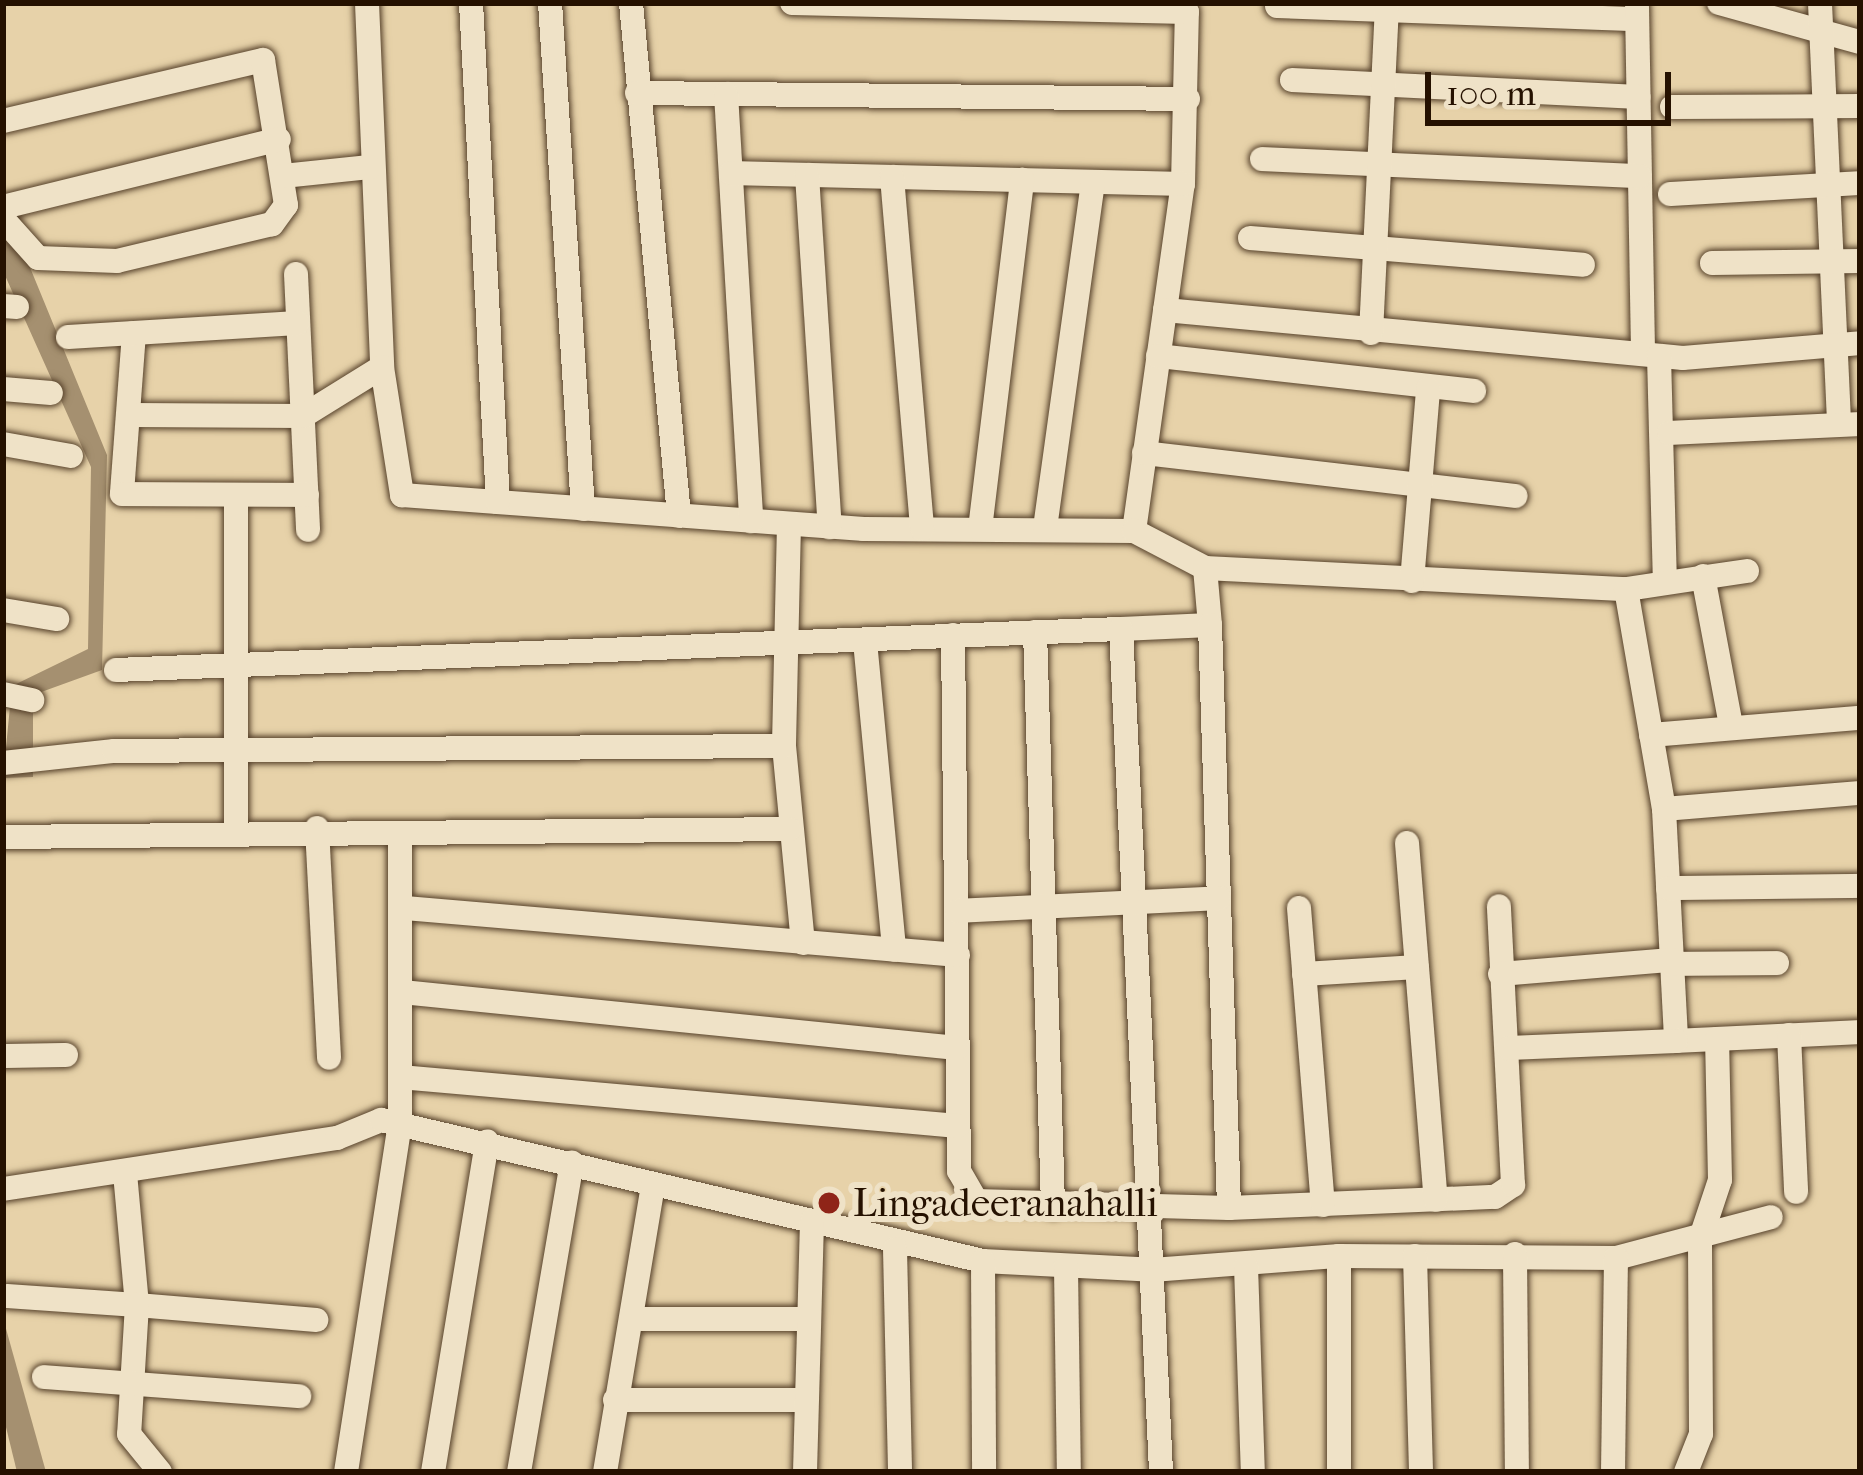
<!DOCTYPE html>
<style>
body{margin:0}
#map{position:relative;width:1863px;height:1475px;overflow:hidden;background:#e7d2a9;font-family:"IM FELL French Canon",serif}
div>[style]{position:absolute}
.water>*{inset:0;background:#a59070}
.stream>*{height:4.5px;margin:-2.25px;padding:0 2.25px;transform-origin:2.25px;border-radius:2.25px;background:#a59070}
.roads{filter:drop-shadow(0 0 3px #56412a) drop-shadow(0 0 3px #56412a)}
.minor>*{height:24px;margin:-12px;padding:0 12px;transform-origin:12px;border-radius:12px;background:#efe2c7}
.dots>*{width:33px;height:33px;translate:-50% -50%;box-sizing:border-box;border:6px solid #efe2c7;border-radius:50%}
span{translate:-50% -50%;white-space:nowrap;text-align:center;line-height:1.15;-webkit-text-stroke:12px #efe2c7;paint-order:stroke}
.poi-label{font-size:39px;color:#251100}
.left{translate:0 -50%;text-align:left}
.frame{position:absolute;inset:0;border:6px solid #251100;pointer-events:none}
.scale{position:absolute;left:1425px;top:72px;width:246px;height:54px;box-sizing:border-box;border:6px solid #251100;border-top:0;padding-left:15px;font-size:36px;line-height:42px;white-space:nowrap;color:#251100;-webkit-text-stroke:9px #efe2c7;paint-order:stroke}
</style>
<div id="map">
<div class="water">
<i style="clip-path:polygon(3px 231px,29px 265px,107px 455px,102px 670px,33px 695px,33px 777px,3px 778px,12px 686px,88px 649px,91px 467px,3px 271px)"></i>
<i style="clip-path:polygon(3px 1318px,46px 1472px,17px 1472px,3px 1415px)"></i>
</div>
<div class="stream">
<i style="left:1860px;top:897px;width:16px;rotate:90deg"></i>
</div>
<div class="roads">
<div class="minor">
<i style="left:367px;top:3px;width:364px;rotate:87.6deg"></i>
<i style="left:382px;top:367px;width:130px;rotate:81.1deg"></i>
<i style="left:402px;top:495px;width:463px;rotate:4.2deg"></i>
<i style="left:864px;top:529px;width:270px;rotate:0.4deg"></i>
<i style="left:1134px;top:531px;width:350px;rotate:-82deg"></i>
<i style="left:1183px;top:184px;width:172px;rotate:-88.7deg"></i>
<i style="left:1187px;top:12px;width:395px;rotate:-178.7deg"></i>
<i style="left:471px;top:3px;width:500px;rotate:86.9deg"></i>
<i style="left:550px;top:3px;width:507px;rotate:86.27deg"></i>
<i style="left:631px;top:3px;width:515px;rotate:84.65deg"></i>
<i style="left:1719px;top:3px;width:146px;rotate:15.5deg"></i>
<i style="left:1820px;top:3px;width:419px;rotate:87.4deg"></i>
<i style="left:1277px;top:6px;width:360px;rotate:2.1deg"></i>
<i style="left:1637px;top:7px;width:345px;rotate:89deg"></i>
<i style="left:1292px;top:80px;width:347px;rotate:2.8deg"></i>
<i style="left:637px;top:93px;width:551px;rotate:0.62deg"></i>
<i style="left:726px;top:94px;width:428px;rotate:86.6deg"></i>
<i style="left:1672px;top:107px;width:188px;rotate:-0.3deg"></i>
<i style="left:3px;top:121px;width:267px;rotate:-13.2deg"></i>
<i style="left:263px;top:60px;width:147px;rotate:81deg"></i>
<i style="left:286px;top:205px;width:24px;rotate:126deg"></i>
<i style="left:272px;top:224px;width:159px;rotate:166.6deg"></i>
<i style="left:117px;top:261px;width:79px;rotate:-177.8deg"></i>
<i style="left:38px;top:258px;width:52px;rotate:-131.9deg"></i>
<i style="left:1262px;top:159px;width:378px;rotate:2.6deg"></i>
<i style="left:731px;top:173px;width:452px;rotate:1.4deg"></i>
<i style="left:807px;top:175px;width:353px;rotate:86.3deg"></i>
<i style="left:283px;top:176px;width:87px;rotate:-5.9deg"></i>
<i style="left:892px;top:177px;width:353px;rotate:85.1deg"></i>
<i style="left:1670px;top:194px;width:190px;rotate:-3.3deg"></i>
<i style="left:3px;top:207px;width:284px;rotate:-13.8deg"></i>
<i style="left:1250px;top:238px;width:334px;rotate:4.6deg"></i>
<i style="left:1712px;top:263px;width:148px;rotate:-0.8deg"></i>
<i style="left:296px;top:274px;width:256px;rotate:87.3deg"></i>
<i style="left:3px;top:306px;width:14px;rotate:4deg"></i>
<i style="left:1165px;top:310px;width:520px;rotate:5.29deg"></i>
<i style="left:1683px;top:358px;width:178px;rotate:-4.8deg"></i>
<i style="left:134px;top:333px;width:161px;rotate:94.3deg"></i>
<i style="left:122px;top:494px;width:185px;rotate:0.3deg"></i>
<i style="left:1371px;top:333px;width:323px;rotate:-87.2deg"></i>
<i style="left:68px;top:337px;width:230px;rotate:-3.5deg"></i>
<i style="left:1158px;top:356px;width:318px;rotate:6.3deg"></i>
<i style="left:1659px;top:356px;width:225px;rotate:88.5deg"></i>
<i style="left:3px;top:389px;width:48px;rotate:4.8deg"></i>
<i style="left:130px;top:415px;width:173px;rotate:0.3deg"></i>
<i style="left:303px;top:416px;width:93px;rotate:-31.8deg"></i>
<i style="left:1669px;top:433px;width:191px;rotate:-2.7deg"></i>
<i style="left:3px;top:444px;width:69px;rotate:10deg"></i>
<i style="left:1144px;top:453px;width:374px;rotate:6.6deg"></i>
<i style="left:236px;top:497px;width:334px;rotate:90deg"></i>
<i style="left:789px;top:524px;width:222px;rotate:91.3deg"></i>
<i style="left:784px;top:746px;width:198px;rotate:84.5deg"></i>
<i style="left:1045px;top:528px;width:349px;rotate:-82.1deg"></i>
<i style="left:980px;top:529px;width:352px;rotate:-83.1deg"></i>
<i style="left:1134px;top:531px;width:80px;rotate:27.5deg"></i>
<i style="left:1205px;top:568px;width:422px;rotate:2.9deg"></i>
<i style="left:1205px;top:568px;width:57px;rotate:85deg"></i>
<i style="left:1747px;top:571px;width:122px;rotate:171.5deg"></i>
<i style="left:1626px;top:589px;width:223px;rotate:80.2deg"></i>
<i style="left:1664px;top:809px;width:232px;rotate:87deg"></i>
<i style="left:1676px;top:1041px;width:184px;rotate:-2.8deg"></i>
<i style="left:1703px;top:576px;width:153px;rotate:79.4deg"></i>
<i style="left:1412px;top:581px;width:193px;rotate:-85.2deg"></i>
<i style="left:3px;top:610px;width:55px;rotate:9.5deg"></i>
<i style="left:1121px;top:629px;width:89px;rotate:-2.6deg"></i>
<i style="left:1210px;top:625px;width:583px;rotate:88.13deg"></i>
<i style="left:1035px;top:632px;width:574px;rotate:88.2deg"></i>
<i style="left:953px;top:635px;width:536px;rotate:89.36deg"></i>
<i style="left:959px;top:1171px;width:34px;rotate:60deg"></i>
<i style="left:976px;top:1201px;width:253px;rotate:1.6deg"></i>
<i style="left:1229px;top:1208px;width:266px;rotate:-2.4deg"></i>
<i style="left:1495px;top:1197px;width:22px;rotate:-34deg"></i>
<i style="left:1513px;top:1185px;width:279px;rotate:-92.9deg"></i>
<i style="left:865px;top:641px;width:310px;rotate:84.6deg"></i>
<i style="left:116px;top:670px;width:1006px;rotate:-2.34deg"></i>
<i style="left:1121px;top:629px;width:844px;rotate:87.28deg"></i>
<i style="left:3px;top:694px;width:30px;rotate:12deg"></i>
<i style="left:1651px;top:735px;width:210px;rotate:-4.7deg"></i>
<i style="left:3px;top:763px;width:112px;rotate:-6.2deg"></i>
<i style="left:114px;top:751px;width:670px;rotate:-0.43deg"></i>
<i style="left:1664px;top:809px;width:197px;rotate:-4.7deg"></i>
<i style="left:317px;top:828px;width:230px;rotate:87deg"></i>
<i style="left:3px;top:837px;width:786px;rotate:-0.58deg"></i>
<i style="left:1407px;top:843px;width:358px;rotate:85.4deg"></i>
<i style="left:1668px;top:888px;width:192px;rotate:-0.6deg"></i>
<i style="left:405px;top:908px;width:555px;rotate:4.86deg"></i>
<i style="left:1299px;top:908px;width:298px;rotate:85.4deg"></i>
<i style="left:957px;top:911px;width:262px;rotate:-2.8deg"></i>
<i style="left:1672px;top:964px;width:105px;rotate:-0.5deg"></i>
<i style="left:1304px;top:974px;width:113px;rotate:-3.5deg"></i>
<i style="left:1500px;top:974px;width:172px;rotate:-4.7deg"></i>
<i style="left:402px;top:992px;width:558px;rotate:5.76deg"></i>
<i style="left:1789px;top:1035px;width:157px;rotate:87.4deg"></i>
<i style="left:1509px;top:1048px;width:167px;rotate:-2.4deg"></i>
<i style="left:3px;top:1056px;width:63px;rotate:-0.9deg"></i>
<i style="left:400px;top:1077px;width:560px;rotate:5.02deg"></i>
<i style="left:125px;top:1173px;width:133px;rotate:84.8deg"></i>
<i style="left:137px;top:1305px;width:180px;rotate:4.8deg"></i>
<i style="left:3px;top:1189px;width:338px;rotate:-8.7deg"></i>
<i style="left:337px;top:1138px;width:48px;rotate:-22.2deg"></i>
<i style="left:381px;top:1120px;width:618px;rotate:13.18deg"></i>
<i style="left:983px;top:1261px;width:169px;rotate:3deg"></i>
<i style="left:1152px;top:1270px;width:188px;rotate:-4.3deg"></i>
<i style="left:1339px;top:1256px;width:277px;rotate:0.4deg"></i>
<i style="left:1616px;top:1258px;width:160px;rotate:-14.8deg"></i>
<i style="left:895px;top:1249px;width:223px;rotate:88.7deg"></i>
<i style="left:1515px;top:1254px;width:218px;rotate:89.5deg"></i>
<i style="left:1339px;top:1256px;width:216px;rotate:90deg"></i>
<i style="left:1415px;top:1256px;width:216px;rotate:88.4deg"></i>
<i style="left:983px;top:1261px;width:211px;rotate:89.7deg"></i>
<i style="left:1246px;top:1266px;width:206px;rotate:88.1deg"></i>
<i style="left:1066px;top:1267px;width:205px;rotate:89.2deg"></i>
<i style="left:7px;top:1296px;width:130px;rotate:4deg"></i>
<i style="left:137px;top:1305px;width:129px;rotate:93.5deg"></i>
<i style="left:129px;top:1434px;width:49px;rotate:50.8deg"></i>
<i style="left:632px;top:1319px;width:173px"></i>
<i style="left:44px;top:1377px;width:256px;rotate:4.3deg"></i>
<i style="left:615px;top:1400px;width:190px"></i>
<i style="left:346px;top:1472px;width:354px;rotate:-81.2deg"></i>
<i style="left:400px;top:1122px;width:289px;rotate:-90deg"></i>
<i style="left:433px;top:1472px;width:335px;rotate:-80.7deg"></i>
<i style="left:519px;top:1472px;width:314px;rotate:-80.3deg"></i>
<i style="left:605px;top:1472px;width:291px;rotate:-80.5deg"></i>
<i style="left:805px;top:1472px;width:251px;rotate:-88.4deg"></i>
<i style="left:1613px;top:1472px;width:214px;rotate:-89.2deg"></i>
<i style="left:1686px;top:1472px;width:41px;rotate:-68.5deg"></i>
<i style="left:1701px;top:1434px;width:194px;rotate:-90.3deg"></i>
<i style="left:1700px;top:1240px;width:63px;rotate:-71.6deg"></i>
<i style="left:1720px;top:1180px;width:141px;rotate:-91.2deg"></i>
</div>
</div>
<div class="dots">
<i style="left:829px;top:1203px;background:#8f2418"></i>
</div>
<div class="poi-label">
<span class="left" style="left:853px;top:1203px">Lingadeeranahalli</span>
</div>
<div class="frame"></div>
<div class="scale">100 m</div>
</div>
